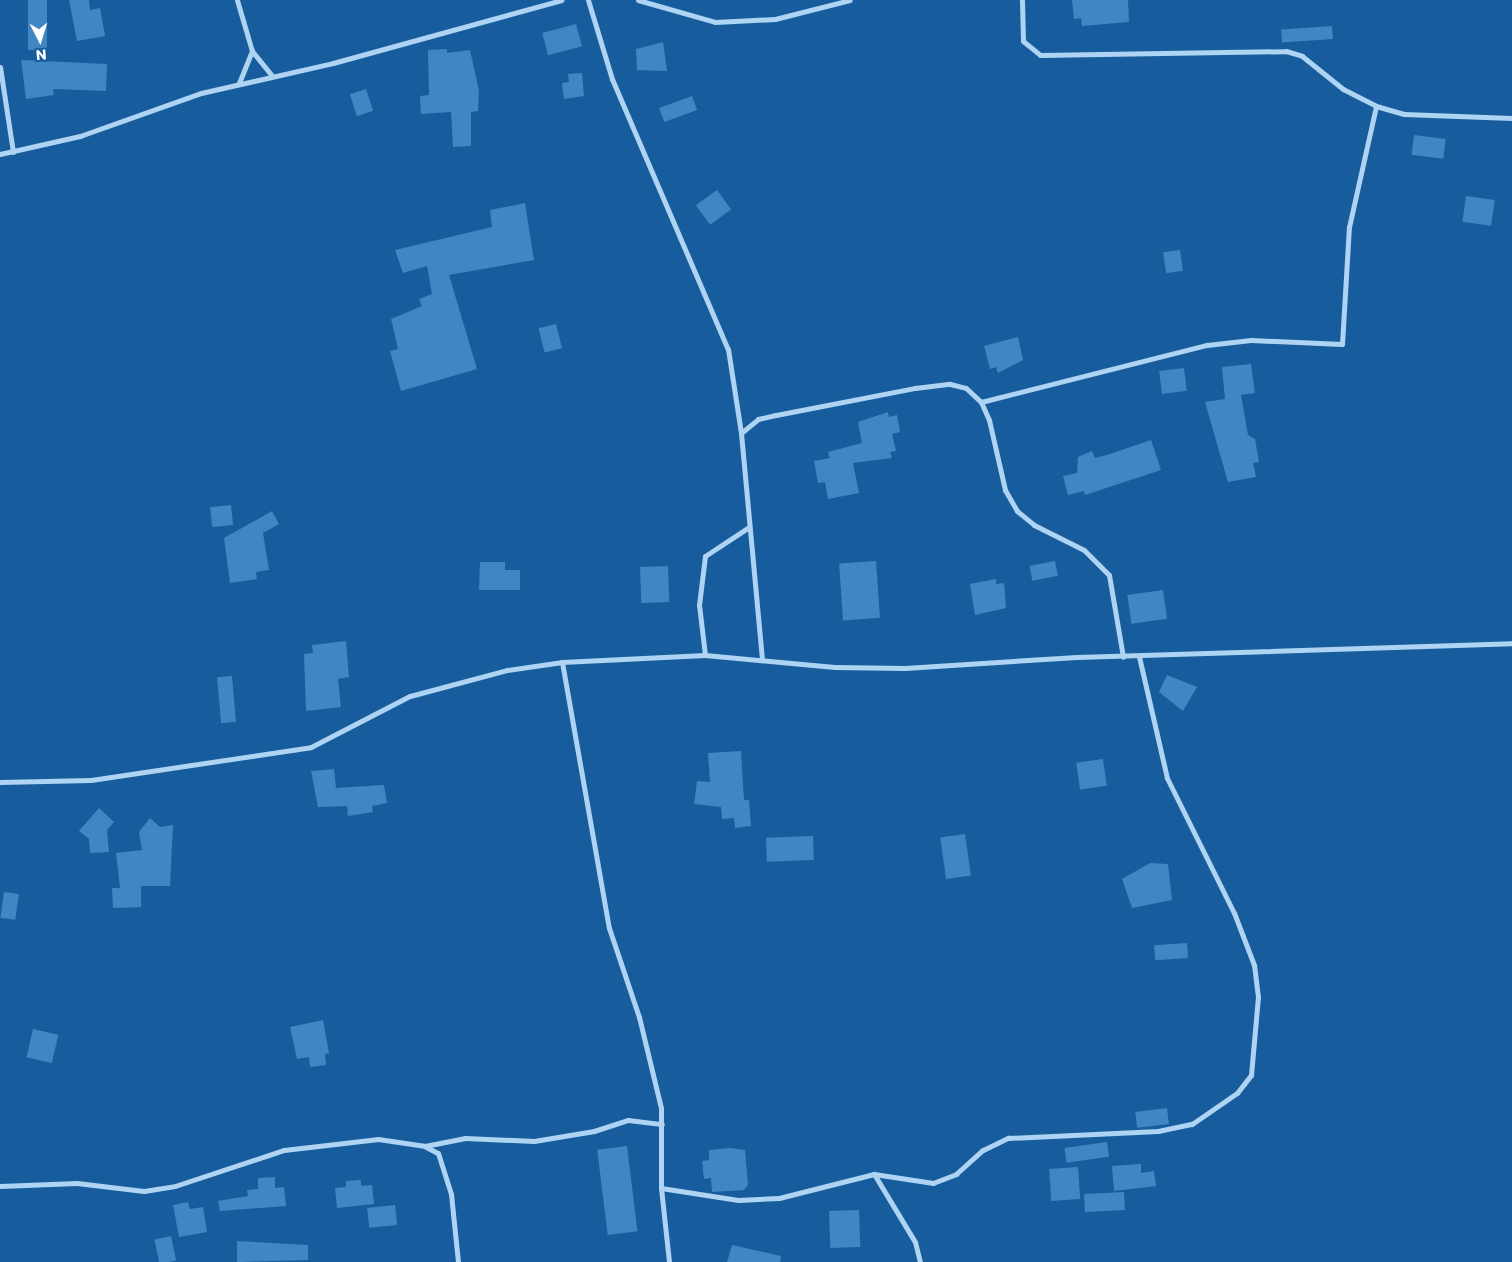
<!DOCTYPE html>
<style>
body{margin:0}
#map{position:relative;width:1512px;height:1262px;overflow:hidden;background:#175d9d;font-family:Poppins,sans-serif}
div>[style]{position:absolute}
.building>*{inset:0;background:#4086c3;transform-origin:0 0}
.minor>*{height:5px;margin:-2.5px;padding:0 2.5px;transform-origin:2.5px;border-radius:2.5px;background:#aed3f3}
span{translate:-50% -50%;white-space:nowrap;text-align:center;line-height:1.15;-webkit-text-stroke:4px #175d9d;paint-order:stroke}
.north{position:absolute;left:15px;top:15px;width:50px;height:50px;-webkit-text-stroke:4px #175d9d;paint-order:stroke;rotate:175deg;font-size:14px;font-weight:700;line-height:20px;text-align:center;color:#fff}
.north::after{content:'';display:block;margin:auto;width:18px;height:22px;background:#fff;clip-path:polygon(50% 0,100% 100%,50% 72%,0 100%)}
</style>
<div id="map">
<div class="building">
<i style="left:28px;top:0;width:19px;height:50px"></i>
<i style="clip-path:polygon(69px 0,89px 0,90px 10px,100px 8px,105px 36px,77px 41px)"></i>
<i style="clip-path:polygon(1072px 0,1128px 0,1129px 22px,1082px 26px,1081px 18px,1074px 19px)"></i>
<i style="left:576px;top:24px;width:23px;height:35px;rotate:75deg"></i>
<i style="left:1332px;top:26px;width:13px;height:51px;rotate:86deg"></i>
<i style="clip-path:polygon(663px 42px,667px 71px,637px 70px,636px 49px)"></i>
<i style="clip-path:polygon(447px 49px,447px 53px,470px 50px,479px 91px,478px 111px,471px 112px,471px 146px,453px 147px,451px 112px,421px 114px,420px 96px,429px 95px,428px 50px)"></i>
<i style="clip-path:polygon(21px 60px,107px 64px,106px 91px,53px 89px,54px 95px,26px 99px)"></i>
<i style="clip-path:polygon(582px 73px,584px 96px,564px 99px,562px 83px,569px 82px,568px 74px)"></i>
<i style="left:366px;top:89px;width:23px;height:17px;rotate:72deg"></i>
<i style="left:692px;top:96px;width:15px;height:35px;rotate:70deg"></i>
<i style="left:1414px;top:135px;width:32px;height:20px;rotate:7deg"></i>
<i style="left:717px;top:190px;width:24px;height:26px;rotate:54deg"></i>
<i style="left:1466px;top:196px;width:29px;height:26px;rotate:8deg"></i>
<i style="clip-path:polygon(525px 203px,534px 260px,449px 275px,477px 369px,401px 391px,390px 351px,398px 349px,391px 319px,422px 306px,419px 299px,432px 294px,427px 266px,403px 273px,395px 250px,492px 227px,490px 210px)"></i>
<i style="left:1180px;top:250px;width:21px;height:17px;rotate:82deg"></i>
<i style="left:556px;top:324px;width:25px;height:18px;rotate:76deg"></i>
<i style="clip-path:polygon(1018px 337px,1023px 360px,998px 373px,996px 367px,990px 369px,984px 346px)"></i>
<i style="clip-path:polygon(1251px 364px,1255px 393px,1241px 395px,1248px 435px,1255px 439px,1259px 462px,1253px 463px,1256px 477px,1228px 482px,1205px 402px,1225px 399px,1222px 367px)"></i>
<i style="left:1184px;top:368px;width:23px;height:25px;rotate:83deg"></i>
<i style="clip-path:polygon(888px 412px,889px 417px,897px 415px,900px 432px,892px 434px,896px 451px,890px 452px,892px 458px,853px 463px,859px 493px,828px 499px,825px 482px,818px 483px,814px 461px,830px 458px,828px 452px,862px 443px,858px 422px)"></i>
<i style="clip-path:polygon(1151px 440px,1161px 470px,1085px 495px,1084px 491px,1068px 495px,1063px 476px,1077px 473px,1078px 457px,1092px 451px,1095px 458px,1107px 455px)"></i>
<i style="left:231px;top:505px;width:20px;height:21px;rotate:84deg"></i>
<i style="clip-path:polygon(272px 511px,279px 524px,263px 533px,269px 570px,256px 572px,257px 579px,230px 583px,224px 538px)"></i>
<i style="left:876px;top:561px;width:57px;height:37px;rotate:86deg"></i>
<i style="left:1055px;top:561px;width:15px;height:26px;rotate:79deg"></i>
<i style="clip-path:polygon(480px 562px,505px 562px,505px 570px,520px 570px,520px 590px,479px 590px)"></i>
<i style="left:668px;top:566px;width:36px;height:28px;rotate:88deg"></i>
<i style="clip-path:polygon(996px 579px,996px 584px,1004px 583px,1006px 608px,975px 615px,970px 584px)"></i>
<i style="left:1163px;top:590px;width:29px;height:36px;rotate:82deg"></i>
<i style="clip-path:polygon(346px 641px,349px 677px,338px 679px,341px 707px,306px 711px,304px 654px,313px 653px,312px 645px)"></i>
<i style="clip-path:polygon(1167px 675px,1197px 687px,1183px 711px,1159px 692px)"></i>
<i style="left:232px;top:676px;width:46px;height:15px;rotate:85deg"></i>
<i style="clip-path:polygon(741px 751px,744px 800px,749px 800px,751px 826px,735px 828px,734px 818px,722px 819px,721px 807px,694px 804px,697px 781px,710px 782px,708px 753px)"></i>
<i style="left:1103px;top:759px;width:27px;height:27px;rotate:82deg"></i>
<i style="clip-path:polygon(334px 769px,336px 788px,384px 785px,387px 803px,372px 806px,373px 812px,348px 816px,347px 806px,318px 807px,311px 771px)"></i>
<i style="clip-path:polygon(99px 808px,114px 822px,107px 830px,109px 852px,90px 853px,89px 839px,79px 831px)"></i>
<i style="clip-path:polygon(150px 818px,160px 827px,173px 825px,170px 886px,141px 886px,141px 907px,113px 908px,112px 888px,120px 888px,116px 853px,142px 850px,139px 832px)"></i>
<i style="left:965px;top:834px;width:42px;height:25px;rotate:82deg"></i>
<i style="left:813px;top:836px;width:24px;height:47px;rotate:88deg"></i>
<i style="clip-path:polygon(1150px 863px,1168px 864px,1172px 900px,1132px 908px,1122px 879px)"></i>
<i style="left:4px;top:892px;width:15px;height:26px;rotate:8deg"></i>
<i style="left:1187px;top:943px;width:15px;height:33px;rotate:86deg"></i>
<i style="clip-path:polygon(323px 1020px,329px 1053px,325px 1054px,326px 1065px,310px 1067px,309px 1057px,297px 1059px,290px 1027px)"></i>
<i style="left:33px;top:1029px;width:26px;height:29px;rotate:13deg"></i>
<i style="left:1167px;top:1108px;width:16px;height:32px;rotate:83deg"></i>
<i style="left:1107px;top:1142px;width:15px;height:43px;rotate:82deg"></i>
<i style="left:627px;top:1146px;width:86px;height:30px;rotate:83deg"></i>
<i style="clip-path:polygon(729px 1148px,745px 1150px,748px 1185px,744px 1190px,712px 1192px,711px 1178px,704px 1179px,702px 1161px,709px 1160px,709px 1150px)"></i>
<i style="clip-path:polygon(1141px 1164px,1141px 1173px,1154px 1171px,1156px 1186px,1114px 1191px,1112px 1166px)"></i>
<i style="left:1078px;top:1167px;width:32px;height:29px;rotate:86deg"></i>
<i style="clip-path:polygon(275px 1177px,275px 1188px,284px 1187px,286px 1206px,220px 1211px,218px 1201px,248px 1196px,247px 1190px,258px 1189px,258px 1178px)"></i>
<i style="clip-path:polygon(361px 1180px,361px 1186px,372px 1185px,374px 1204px,337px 1208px,335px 1188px,346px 1187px,346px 1181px)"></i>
<i style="left:1124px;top:1192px;width:18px;height:40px;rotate:87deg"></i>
<i style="clip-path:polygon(188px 1202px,190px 1209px,203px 1207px,207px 1232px,179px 1237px,173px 1205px)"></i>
<i style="left:395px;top:1205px;width:20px;height:28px;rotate:84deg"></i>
<i style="left:859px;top:1210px;width:37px;height:30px;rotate:88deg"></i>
<i style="left:171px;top:1236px;width:25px;height:17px;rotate:78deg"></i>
<i style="clip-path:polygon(237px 1241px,308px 1245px,308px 1260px,237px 1262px)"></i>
<i style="clip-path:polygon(732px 1245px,781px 1256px,780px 1262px,727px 1262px)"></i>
</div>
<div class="minor">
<i style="left:237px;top:0;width:53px;rotate:73.6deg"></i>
<i style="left:252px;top:51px;width:32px;rotate:51deg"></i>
<i style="left:588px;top:0;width:83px;rotate:73.1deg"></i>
<i style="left:612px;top:79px;width:294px;rotate:66.8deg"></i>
<i style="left:728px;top:349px;width:85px;rotate:81.2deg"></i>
<i style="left:741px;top:433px;width:227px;rotate:84.7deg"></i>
<i style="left:638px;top:0;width:80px;rotate:15.9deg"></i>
<i style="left:715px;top:22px;width:60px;rotate:-2.9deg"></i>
<i style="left:775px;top:19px;width:77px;rotate:-14.2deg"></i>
<i style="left:1022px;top:0;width:41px;rotate:88.6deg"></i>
<i style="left:1023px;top:41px;width:22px;rotate:39deg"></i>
<i style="left:1040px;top:55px;width:246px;rotate:-0.9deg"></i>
<i style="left:1286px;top:51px;width:17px;rotate:17deg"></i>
<i style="left:1302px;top:56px;width:53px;rotate:38.8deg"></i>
<i style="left:1343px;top:89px;width:37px;rotate:27deg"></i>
<i style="left:1376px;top:106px;width:29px;rotate:16deg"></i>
<i style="left:1404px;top:114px;width:108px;rotate:2.1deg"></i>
<i style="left:0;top:67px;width:86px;rotate:81.3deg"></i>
<i style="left:239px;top:83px;width:35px;rotate:-68deg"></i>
<i style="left:0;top:154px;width:82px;rotate:-12.7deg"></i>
<i style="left:80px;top:136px;width:128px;rotate:-19.6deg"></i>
<i style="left:201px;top:93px;width:135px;rotate:-12.8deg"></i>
<i style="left:333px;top:63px;width:237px;rotate:-15.4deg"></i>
<i style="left:981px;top:402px;width:233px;rotate:-14.2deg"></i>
<i style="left:1207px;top:345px;width:44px;rotate:-6.5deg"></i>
<i style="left:1251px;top:340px;width:91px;rotate:2.5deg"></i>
<i style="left:1342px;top:344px;width:117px;rotate:-86.6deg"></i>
<i style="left:1349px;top:227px;width:124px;rotate:-77.4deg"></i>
<i style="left:741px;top:433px;width:22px;rotate:-39deg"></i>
<i style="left:758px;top:419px;width:18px;rotate:-13deg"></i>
<i style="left:776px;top:415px;width:142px;rotate:-11deg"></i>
<i style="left:915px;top:388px;width:35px;rotate:-7deg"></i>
<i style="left:950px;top:384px;width:16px;rotate:14deg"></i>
<i style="left:966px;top:388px;width:21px;rotate:43deg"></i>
<i style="left:981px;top:402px;width:20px;rotate:66deg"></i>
<i style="left:989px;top:420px;width:72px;rotate:77.1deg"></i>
<i style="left:1005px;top:490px;width:24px;rotate:60deg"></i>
<i style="left:1017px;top:511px;width:22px;rotate:39deg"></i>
<i style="left:1034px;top:525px;width:56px;rotate:26.6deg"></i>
<i style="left:1084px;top:550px;width:35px;rotate:45deg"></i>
<i style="left:1109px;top:575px;width:83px;rotate:80.3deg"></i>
<i style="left:705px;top:655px;width:50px;rotate:-96.8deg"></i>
<i style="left:699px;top:605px;width:49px;rotate:-83deg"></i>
<i style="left:705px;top:556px;width:53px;rotate:-33.4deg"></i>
<i style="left:562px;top:662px;width:270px;rotate:80deg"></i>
<i style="left:609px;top:928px;width:94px;rotate:71.4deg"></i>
<i style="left:639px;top:1017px;width:94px;rotate:76.4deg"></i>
<i style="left:661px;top:1108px;width:80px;rotate:90deg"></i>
<i style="left:661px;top:1188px;width:74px;rotate:83.8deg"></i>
<i style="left:0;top:782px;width:91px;rotate:-1.3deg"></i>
<i style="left:91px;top:780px;width:222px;rotate:-8.5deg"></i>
<i style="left:311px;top:747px;width:111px;rotate:-27.3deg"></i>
<i style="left:410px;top:696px;width:100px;rotate:-15deg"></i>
<i style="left:507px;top:670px;width:56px;rotate:-8.3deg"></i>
<i style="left:562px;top:662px;width:143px;rotate:-2.8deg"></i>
<i style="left:705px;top:655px;width:130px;rotate:5.3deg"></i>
<i style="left:834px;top:667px;width:71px;rotate:0.8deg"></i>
<i style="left:905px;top:668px;width:172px;rotate:-3.7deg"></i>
<i style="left:1077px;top:657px;width:435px;rotate:-1.8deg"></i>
<i style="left:426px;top:1147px;width:13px;rotate:27deg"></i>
<i style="left:438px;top:1153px;width:43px;rotate:72.4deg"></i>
<i style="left:451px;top:1194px;width:68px;rotate:84.1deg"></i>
<i style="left:874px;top:1174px;width:79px;rotate:58.9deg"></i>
<i style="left:915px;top:1242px;width:21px;rotate:76deg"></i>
<i style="left:0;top:1186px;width:77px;rotate:-2.2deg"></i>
<i style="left:77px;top:1183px;width:67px;rotate:6.8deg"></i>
<i style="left:144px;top:1191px;width:31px;rotate:-9deg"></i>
<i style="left:175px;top:1186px;width:115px;rotate:-18.3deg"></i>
<i style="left:284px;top:1150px;width:95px;rotate:-6.7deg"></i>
<i style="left:378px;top:1139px;width:48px;rotate:8.5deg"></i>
<i style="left:425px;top:1146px;width:41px;rotate:-11.3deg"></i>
<i style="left:465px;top:1138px;width:69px;rotate:2.5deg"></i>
<i style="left:534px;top:1141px;width:61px;rotate:-9.5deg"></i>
<i style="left:594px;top:1131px;width:36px;rotate:-18deg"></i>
<i style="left:628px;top:1120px;width:34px;rotate:7deg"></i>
<i style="left:661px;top:1188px;width:78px;rotate:8.9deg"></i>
<i style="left:738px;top:1200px;width:41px;rotate:-2.8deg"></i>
<i style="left:779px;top:1198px;width:98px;rotate:-14.2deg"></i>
<i style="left:874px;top:1174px;width:60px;rotate:8.7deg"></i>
<i style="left:933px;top:1183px;width:25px;rotate:-21deg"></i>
<i style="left:956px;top:1174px;width:36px;rotate:-42deg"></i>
<i style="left:983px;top:1150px;width:28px;rotate:-26deg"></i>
<i style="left:1008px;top:1138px;width:150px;rotate:-2.7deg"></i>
<i style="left:1158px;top:1131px;width:35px;rotate:-12deg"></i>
<i style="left:1192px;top:1124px;width:55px;rotate:-34.6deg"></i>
<i style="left:1237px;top:1093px;width:23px;rotate:-52deg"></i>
<i style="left:1251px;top:1075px;width:78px;rotate:-84.9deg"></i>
<i style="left:1258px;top:997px;width:32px;rotate:-97deg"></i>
<i style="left:1254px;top:965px;width:56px;rotate:-111deg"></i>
<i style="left:1234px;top:913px;width:151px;rotate:-116.4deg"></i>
<i style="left:1167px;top:778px;width:124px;rotate:-103deg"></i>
</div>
<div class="north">N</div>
</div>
